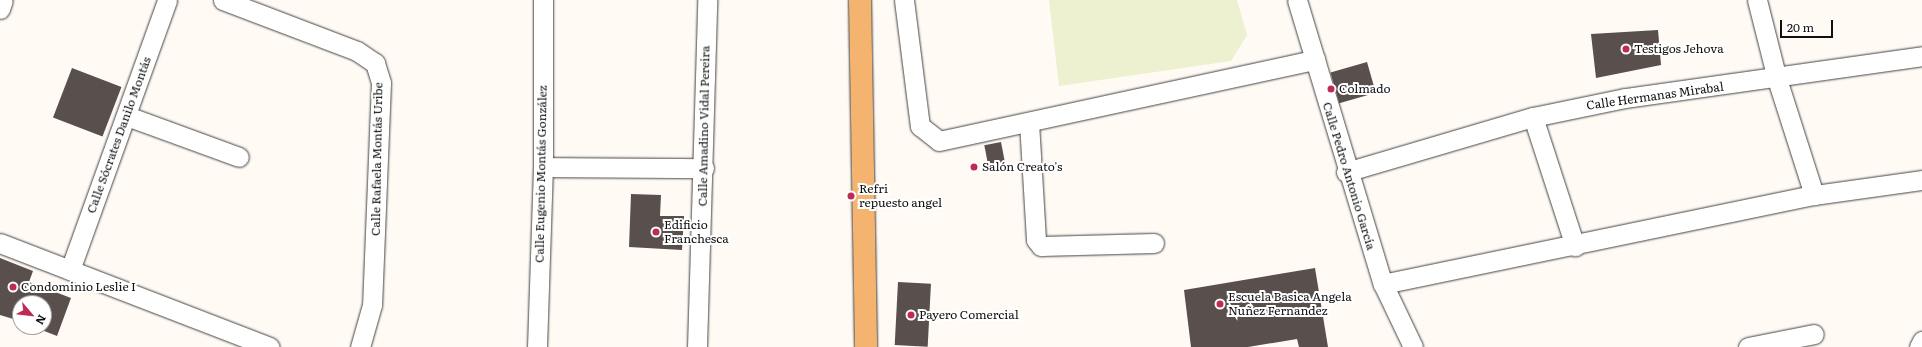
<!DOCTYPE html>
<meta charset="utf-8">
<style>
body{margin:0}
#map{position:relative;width:1922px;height:347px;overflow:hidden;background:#fffaf4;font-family:Literata,serif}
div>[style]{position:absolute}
.pitch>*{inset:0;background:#edf1cf}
.building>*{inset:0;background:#594f4d;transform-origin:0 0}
.roads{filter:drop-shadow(0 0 1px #434343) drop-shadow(0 0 1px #434343)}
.minor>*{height:19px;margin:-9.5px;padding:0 9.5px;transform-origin:9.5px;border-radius:9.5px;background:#fff}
.primary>*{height:22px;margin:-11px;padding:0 11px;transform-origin:11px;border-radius:11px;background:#f4b46f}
.dots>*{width:11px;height:11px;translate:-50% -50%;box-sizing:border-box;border:2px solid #fff;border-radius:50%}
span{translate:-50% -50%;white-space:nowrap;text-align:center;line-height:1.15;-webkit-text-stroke:4px #fff;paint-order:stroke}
.poi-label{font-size:12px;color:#101010}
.left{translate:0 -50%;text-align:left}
.street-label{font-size:12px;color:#101010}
.north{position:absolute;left:12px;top:295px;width:40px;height:40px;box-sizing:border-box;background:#fff;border:1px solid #9f9f9f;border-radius:50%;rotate:118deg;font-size:11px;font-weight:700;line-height:16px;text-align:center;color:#101010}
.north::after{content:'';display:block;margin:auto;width:14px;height:18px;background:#be2b54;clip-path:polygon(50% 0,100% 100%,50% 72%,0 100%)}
.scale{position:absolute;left:1780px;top:20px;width:53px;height:18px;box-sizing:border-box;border:2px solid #101010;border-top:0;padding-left:5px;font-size:12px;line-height:14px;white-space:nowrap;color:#101010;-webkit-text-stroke:3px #fff;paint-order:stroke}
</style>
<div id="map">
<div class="pitch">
<i style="clip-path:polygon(1049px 0,1237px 0,1247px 35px,1231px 61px,1059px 86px)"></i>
</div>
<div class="building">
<i style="clip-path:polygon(1658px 30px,1661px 65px,1596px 78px,1591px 34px)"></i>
<i style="left:1367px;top:62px;width:32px;height:38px;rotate:74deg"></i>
<i style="left:72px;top:68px;width:53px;height:53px;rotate:21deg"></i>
<i style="left:1001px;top:142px;width:20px;height:17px;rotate:79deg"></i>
<i style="clip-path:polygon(631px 194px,661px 195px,660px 216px,684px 216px,682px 250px,629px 247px)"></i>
<i style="clip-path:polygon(0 258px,33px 271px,29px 282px,71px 298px,57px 336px,34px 327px,44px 327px,44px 303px,20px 303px,20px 321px,0 315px)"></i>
<i style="clip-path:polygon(1315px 268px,1328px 347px,1299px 347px,1297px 339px,1248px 347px,1191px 347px,1184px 290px)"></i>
<i style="left:898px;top:282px;width:33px;height:63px;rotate:3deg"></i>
</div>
<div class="roads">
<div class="minor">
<i style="left:223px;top:0;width:143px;rotate:20.8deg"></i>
<i style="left:357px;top:51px;width:22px;rotate:34deg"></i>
<i style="left:375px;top:63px;width:21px;rotate:73deg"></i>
<i style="left:381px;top:83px;width:222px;rotate:92.3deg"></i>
<i style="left:372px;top:305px;width:44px;rotate:105.9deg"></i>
<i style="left:904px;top:0;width:127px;rotate:82.8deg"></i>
<i style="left:920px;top:126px;width:24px;rotate:38deg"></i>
<i style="left:939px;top:141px;width:385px;rotate:-12.2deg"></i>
<i style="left:1297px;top:0;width:297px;rotate:73.2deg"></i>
<i style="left:1383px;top:284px;width:70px;rotate:64.5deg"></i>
<i style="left:1757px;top:0;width:81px;rotate:75.8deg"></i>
<i style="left:1777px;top:79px;width:122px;rotate:72.3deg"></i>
<i style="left:0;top:9px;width:9px;rotate:-72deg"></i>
<i style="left:127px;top:116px;width:119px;rotate:20.1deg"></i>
<i style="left:1533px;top:117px;width:136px;rotate:72deg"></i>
<i style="left:1029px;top:122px;width:118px;rotate:86.6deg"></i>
<i style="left:1036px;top:240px;width:8px;rotate:50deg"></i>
<i style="left:1041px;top:246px;width:113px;rotate:-1.5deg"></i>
<i style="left:543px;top:167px;width:161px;rotate:0.4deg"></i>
<i style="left:1346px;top:172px;width:195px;rotate:-16.4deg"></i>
<i style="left:1533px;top:117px;width:94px;rotate:-11.7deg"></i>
<i style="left:1625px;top:98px;width:300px;rotate:-8deg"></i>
<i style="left:0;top:243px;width:289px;rotate:21.1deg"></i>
<i style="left:70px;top:270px;width:287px;rotate:-70.2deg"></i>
<i style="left:1383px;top:284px;width:440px;rotate:-11.7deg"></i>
<i style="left:1814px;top:195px;width:109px;rotate:-7.9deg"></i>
<i style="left:537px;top:347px;width:180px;rotate:-88.1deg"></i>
<i style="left:543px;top:167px;width:167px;rotate:-90deg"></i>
<i style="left:697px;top:347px;width:347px;rotate:-88.3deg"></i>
<i style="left:1748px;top:347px;width:67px;rotate:-11.1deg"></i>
<i style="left:1919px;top:347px;width:7px;rotate:-63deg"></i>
</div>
<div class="primary">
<i style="left:860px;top:0;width:347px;rotate:89deg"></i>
</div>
</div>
<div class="dots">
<i style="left:1626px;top:49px;background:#be2b54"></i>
<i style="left:1331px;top:89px;background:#be2b54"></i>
<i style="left:974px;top:167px;background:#be2b54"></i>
<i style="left:851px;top:196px;background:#be2b54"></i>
<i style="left:656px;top:232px;background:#be2b54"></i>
<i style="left:13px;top:287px;background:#be2b54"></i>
<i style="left:1220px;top:304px;background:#be2b54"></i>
<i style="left:911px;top:315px;background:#be2b54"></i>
</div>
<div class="poi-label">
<span class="left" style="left:1634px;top:49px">Testigos Jehova</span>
<span class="left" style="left:1339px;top:89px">Colmado</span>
<span class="left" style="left:982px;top:167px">Salón Creato's</span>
<span class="left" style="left:859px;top:196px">Refri<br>repuesto angel</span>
<span class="left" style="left:664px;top:232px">Edificio<br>Franchesca</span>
<span class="left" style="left:21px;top:287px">Condominio Leslie I</span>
<span class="left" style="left:1228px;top:304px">Escuela Basica Angela<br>Nuñez Fernandez</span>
<span class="left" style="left:919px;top:315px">Payero Comercial</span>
</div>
<div class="street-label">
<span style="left:1655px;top:96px;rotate:-8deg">Calle Hermanas Mirabal</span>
<span style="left:704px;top:126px;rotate:-89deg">Calle Amadino Vidal Pereira</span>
<span style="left:119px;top:135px;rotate:-70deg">Calle Sócrates Danilo Montás</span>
<span style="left:377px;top:159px;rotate:-89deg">Calle Rafaela Montás Uribe</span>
<span style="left:541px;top:174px;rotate:-89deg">Calle Eugenio Montás González</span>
<span style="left:1349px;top:176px;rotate:73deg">Calle Pedro Antonio García</span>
</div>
<div class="north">N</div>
<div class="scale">20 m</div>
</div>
